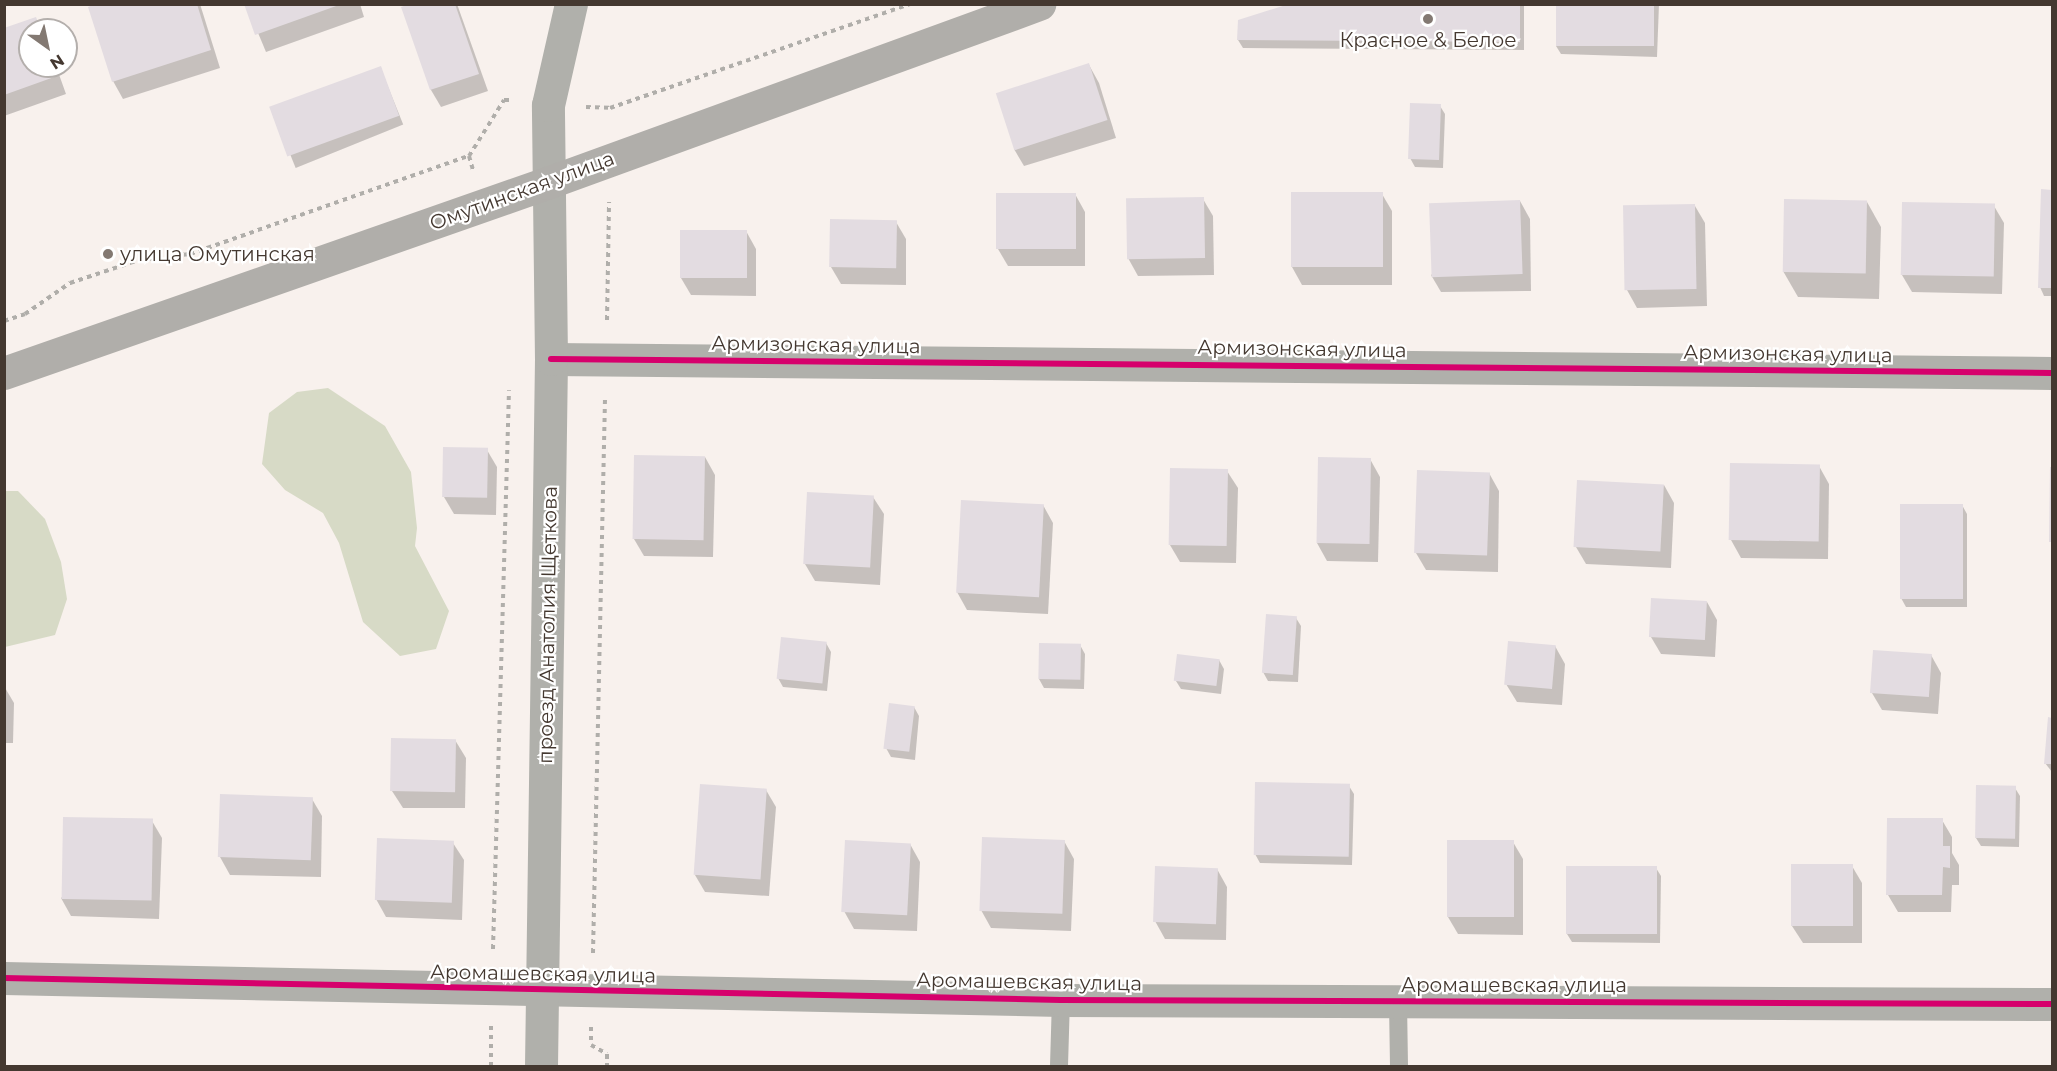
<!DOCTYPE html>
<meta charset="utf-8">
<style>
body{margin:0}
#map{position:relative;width:2057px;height:1071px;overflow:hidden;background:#f8f1ed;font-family:Montserrat,sans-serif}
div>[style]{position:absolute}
.green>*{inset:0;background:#d7dac6}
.shadow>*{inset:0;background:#0003;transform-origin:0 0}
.building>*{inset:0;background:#e3dce1;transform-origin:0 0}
.path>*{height:4px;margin-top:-2px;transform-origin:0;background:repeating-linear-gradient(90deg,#b0aeaa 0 4.5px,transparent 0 9px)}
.lane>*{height:18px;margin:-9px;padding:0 9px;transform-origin:9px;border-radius:9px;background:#b0b0ab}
.street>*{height:33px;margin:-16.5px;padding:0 16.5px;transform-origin:16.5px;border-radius:16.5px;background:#b0b0ab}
.secondary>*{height:33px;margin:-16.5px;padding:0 16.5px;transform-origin:16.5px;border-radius:16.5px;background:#b0aeaa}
.cycleway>*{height:6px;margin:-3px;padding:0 3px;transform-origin:3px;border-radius:3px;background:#d6006c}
.dots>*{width:16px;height:16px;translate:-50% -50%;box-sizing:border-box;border:3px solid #fff;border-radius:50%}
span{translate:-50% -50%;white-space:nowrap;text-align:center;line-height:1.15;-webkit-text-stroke:4.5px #fff;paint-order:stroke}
.poi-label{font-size:20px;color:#443830}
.left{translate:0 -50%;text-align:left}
.street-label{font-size:20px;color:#443830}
.frame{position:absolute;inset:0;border:6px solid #443830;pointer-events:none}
.north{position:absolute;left:18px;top:18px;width:60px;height:60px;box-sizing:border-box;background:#fff;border:2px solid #b4afac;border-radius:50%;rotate:147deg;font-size:16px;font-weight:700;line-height:24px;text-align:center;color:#443830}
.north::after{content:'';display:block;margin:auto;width:21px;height:27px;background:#837972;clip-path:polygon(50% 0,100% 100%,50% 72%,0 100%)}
</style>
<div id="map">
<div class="green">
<i style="clip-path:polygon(328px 388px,385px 426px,411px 472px,417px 528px,415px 546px,449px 611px,436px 649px,400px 656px,363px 622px,339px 543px,323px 513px,285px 490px,262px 464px,269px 413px,297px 392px)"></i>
<i style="clip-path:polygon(5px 491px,18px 491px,45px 519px,61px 562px,67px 599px,55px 635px,5px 647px)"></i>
</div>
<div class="shadow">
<i style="clip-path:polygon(100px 4px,200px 4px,220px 68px,123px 99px,113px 81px)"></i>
<i style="clip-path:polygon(246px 4px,360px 4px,364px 17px,266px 52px)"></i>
<i style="clip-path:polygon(414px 4px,457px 4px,488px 91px,441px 107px,431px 90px,403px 8px)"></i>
<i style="clip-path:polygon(1294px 4px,1524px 4px,1524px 50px,1243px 48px,1238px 40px)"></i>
<i style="clip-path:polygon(1557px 4px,1659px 4px,1657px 57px,1561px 54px,1556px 46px)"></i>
<i style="clip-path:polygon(35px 18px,42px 30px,30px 30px,30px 66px,56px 66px,66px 94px,4px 116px,4px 29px)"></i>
<i style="clip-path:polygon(1089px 65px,1099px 83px,1116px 138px,1024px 166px,1014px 149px)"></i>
<i style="left:380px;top:67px;width:62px;height:116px;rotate:68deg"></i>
<i style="clip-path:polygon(1440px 106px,1445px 114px,1443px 168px,1415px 167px,1410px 158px)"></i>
<i style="clip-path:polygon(2042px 191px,2052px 191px,2052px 296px,2044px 296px,2040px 287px)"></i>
<i style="clip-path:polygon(1075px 194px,1085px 212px,1085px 266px,1008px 266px,998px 249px)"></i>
<i style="clip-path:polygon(1382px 194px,1392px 211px,1392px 285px,1302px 285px,1292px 267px)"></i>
<i style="clip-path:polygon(1203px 199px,1213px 216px,1214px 275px,1138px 276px,1128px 258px)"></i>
<i style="clip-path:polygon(1520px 201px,1530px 219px,1531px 291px,1441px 292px,1431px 275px)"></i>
<i style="clip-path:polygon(1867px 202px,1881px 227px,1879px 299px,1798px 297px,1783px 271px)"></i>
<i style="clip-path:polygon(1695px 206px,1705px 223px,1707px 306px,1637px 308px,1627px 290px)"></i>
<i style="clip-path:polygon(1994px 206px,2004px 223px,2002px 294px,1912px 292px,1902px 275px)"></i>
<i style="clip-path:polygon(896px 222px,906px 239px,906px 285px,841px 284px,831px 267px)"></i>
<i style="clip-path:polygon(746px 231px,756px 249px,756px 296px,691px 295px,681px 278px)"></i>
<i style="clip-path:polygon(487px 450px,497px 467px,496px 515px,454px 514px,444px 497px)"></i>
<i style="clip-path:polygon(705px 457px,715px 475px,713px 557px,644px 556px,634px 539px)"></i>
<i style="clip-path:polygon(1319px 459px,1370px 459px,1380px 477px,1378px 562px,1327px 561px,1317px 543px)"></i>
<i style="clip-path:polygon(1732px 465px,1819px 466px,1829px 484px,1828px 559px,1741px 558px,1731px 540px)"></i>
<i style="clip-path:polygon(2052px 469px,2052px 545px,2051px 541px)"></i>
<i style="clip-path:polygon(1227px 471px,1238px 488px,1236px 563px,1180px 562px,1170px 545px)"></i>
<i style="clip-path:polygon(1489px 473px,1499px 491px,1498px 572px,1426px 570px,1416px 553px)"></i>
<i style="clip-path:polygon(1664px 485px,1674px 503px,1671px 568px,1586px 564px,1576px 547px)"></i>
<i style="clip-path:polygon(873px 497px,884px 514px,880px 585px,815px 581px,805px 564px)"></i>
<i style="clip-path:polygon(1043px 505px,1053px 523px,1048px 614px,967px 610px,957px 592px)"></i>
<i style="clip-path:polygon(1962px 505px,1967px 514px,1967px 607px,1906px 607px,1901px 598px)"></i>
<i style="clip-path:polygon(1707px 602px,1717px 620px,1715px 657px,1661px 654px,1651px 637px)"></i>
<i style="clip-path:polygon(1296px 618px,1301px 626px,1298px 682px,1268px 681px,1263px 672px)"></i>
<i style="clip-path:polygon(826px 643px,831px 652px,827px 691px,783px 687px,778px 678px)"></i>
<i style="clip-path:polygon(1080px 645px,1085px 654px,1084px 689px,1044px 688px,1039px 679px)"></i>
<i style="clip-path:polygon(1555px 646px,1565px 664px,1562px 705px,1517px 702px,1506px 684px)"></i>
<i style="clip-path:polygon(1931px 655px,1941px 673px,1938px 714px,1882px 710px,1872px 693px)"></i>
<i style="clip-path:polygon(1219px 660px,1224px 669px,1221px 694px,1181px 689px,1176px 681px)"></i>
<i style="clip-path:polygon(4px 686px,14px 703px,13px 743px,4px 743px)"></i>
<i style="clip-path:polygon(914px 707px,919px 716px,915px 760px,891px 757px,886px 748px)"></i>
<i style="clip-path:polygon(2049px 719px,2052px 719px,2052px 772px,2045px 763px)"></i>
<i style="clip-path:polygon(455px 740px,466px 758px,465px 808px,403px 808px,392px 791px)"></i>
<i style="clip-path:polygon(1349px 786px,1354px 794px,1352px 865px,1260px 863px,1255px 854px)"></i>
<i style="clip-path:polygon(2015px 788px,2020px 796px,2019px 847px,1981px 846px,1976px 838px)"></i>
<i style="clip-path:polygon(766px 790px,776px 807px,769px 896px,705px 892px,695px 875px)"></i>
<i style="clip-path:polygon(312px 799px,322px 816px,321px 877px,230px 875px,220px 857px)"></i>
<i style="clip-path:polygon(1942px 820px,1952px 837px,1952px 853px,1959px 865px,1959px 885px,1952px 885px,1951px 912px,1898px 912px,1888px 895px)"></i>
<i style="clip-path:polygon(152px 821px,162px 838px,159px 919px,71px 916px,61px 898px)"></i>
<i style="clip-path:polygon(1064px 841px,1074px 859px,1071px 931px,991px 928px,981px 910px)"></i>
<i style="clip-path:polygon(1513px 842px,1523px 859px,1523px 935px,1458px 934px,1448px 917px)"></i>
<i style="clip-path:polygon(453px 843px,464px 860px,462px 920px,386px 917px,376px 899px)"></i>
<i style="clip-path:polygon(910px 844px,920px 862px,917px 931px,854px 929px,844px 911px)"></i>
<i style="clip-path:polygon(1852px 866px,1862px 883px,1862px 943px,1803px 943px,1792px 926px)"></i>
<i style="clip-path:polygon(1656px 868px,1661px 876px,1660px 943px,1572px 942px,1567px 934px)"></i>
<i style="clip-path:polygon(1217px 869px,1227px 887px,1226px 940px,1165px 939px,1155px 921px)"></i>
</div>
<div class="building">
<i style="clip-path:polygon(95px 4px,197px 4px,211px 50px,112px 82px,88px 7px)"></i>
<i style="clip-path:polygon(244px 4px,339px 4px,339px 5px,255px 35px)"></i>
<i style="clip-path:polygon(409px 4px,455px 4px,479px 74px,430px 90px,401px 7px)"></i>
<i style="clip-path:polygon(1289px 4px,1520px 4px,1520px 42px,1237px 40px,1238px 20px)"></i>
<i style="left:1556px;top:4px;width:98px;height:42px"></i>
<i style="clip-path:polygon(36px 17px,41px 30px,30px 30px,30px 66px,54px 66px,57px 76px,4px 95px,4px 28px)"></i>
<i style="left:1089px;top:63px;width:60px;height:98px;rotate:72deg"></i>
<i style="left:381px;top:66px;width:53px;height:119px;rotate:70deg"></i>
<i style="left:1410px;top:103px;width:31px;height:56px;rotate:2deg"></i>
<i style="clip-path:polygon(2041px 189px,2052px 190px,2052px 288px,2038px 288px)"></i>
<i style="left:1383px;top:192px;width:75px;height:92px;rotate:90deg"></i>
<i style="left:1076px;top:193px;width:56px;height:80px;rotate:90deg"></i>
<i style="left:1204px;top:197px;width:61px;height:78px;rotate:89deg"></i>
<i style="left:1784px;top:199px;width:83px;height:73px;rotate:1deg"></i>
<i style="left:1520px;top:200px;width:74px;height:91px;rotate:88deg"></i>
<i style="left:1902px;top:202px;width:93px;height:73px;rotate:1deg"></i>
<i style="left:1695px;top:204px;width:85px;height:72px;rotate:89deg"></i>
<i style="left:830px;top:219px;width:67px;height:48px;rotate:1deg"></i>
<i style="left:680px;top:230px;width:67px;height:48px"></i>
<i style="left:443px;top:447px;width:45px;height:50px;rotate:1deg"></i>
<i style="left:634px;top:455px;width:71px;height:84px;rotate:1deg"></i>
<i style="left:1318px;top:457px;width:53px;height:86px;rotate:1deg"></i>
<i style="left:1730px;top:463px;width:90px;height:77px;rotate:1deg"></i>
<i style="clip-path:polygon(2050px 467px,2052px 467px,2052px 542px,2049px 542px)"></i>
<i style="left:1170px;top:468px;width:58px;height:77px;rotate:1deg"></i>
<i style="left:1417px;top:470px;width:73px;height:83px;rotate:2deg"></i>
<i style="left:1577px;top:480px;width:87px;height:67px;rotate:3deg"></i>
<i style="left:807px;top:492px;width:67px;height:72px;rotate:3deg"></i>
<i style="left:961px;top:500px;width:83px;height:93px;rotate:3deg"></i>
<i style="left:1900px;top:504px;width:63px;height:95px"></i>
<i style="left:1651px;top:598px;width:56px;height:39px;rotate:3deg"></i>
<i style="left:1266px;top:614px;width:31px;height:59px;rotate:4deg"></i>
<i style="left:781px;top:637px;width:46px;height:42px;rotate:6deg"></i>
<i style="left:1508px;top:641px;width:48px;height:44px;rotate:5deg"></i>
<i style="left:1039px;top:643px;width:42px;height:36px;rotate:1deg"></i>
<i style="left:1873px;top:650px;width:59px;height:43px;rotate:4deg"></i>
<i style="left:1177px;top:654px;width:43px;height:27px;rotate:7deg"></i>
<i style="left:889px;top:703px;width:26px;height:46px;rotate:7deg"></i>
<i style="clip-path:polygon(2048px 717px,2052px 718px,2052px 764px,2044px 764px)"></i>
<i style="left:391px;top:738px;width:65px;height:53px;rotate:1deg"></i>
<i style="left:1255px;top:782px;width:95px;height:73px;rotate:1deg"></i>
<i style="left:700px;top:784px;width:67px;height:91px;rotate:4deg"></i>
<i style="left:1976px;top:785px;width:40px;height:53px;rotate:1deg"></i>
<i style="left:220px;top:794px;width:93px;height:63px;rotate:2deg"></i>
<i style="left:63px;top:817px;width:90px;height:82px;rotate:1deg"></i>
<i style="clip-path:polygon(1887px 818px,1943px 818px,1943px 846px,1950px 846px,1950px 868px,1943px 867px,1942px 895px,1886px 895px)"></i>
<i style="left:982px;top:837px;width:83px;height:74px;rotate:2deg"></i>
<i style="left:377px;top:838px;width:77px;height:62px;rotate:2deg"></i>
<i style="left:845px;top:840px;width:66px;height:72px;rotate:3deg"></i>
<i style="left:1447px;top:840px;width:67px;height:77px"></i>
<i style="left:1853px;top:864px;width:62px;height:62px;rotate:90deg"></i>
<i style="left:1155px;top:866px;width:63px;height:56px;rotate:2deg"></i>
<i style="left:1566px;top:866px;width:91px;height:68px"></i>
</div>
<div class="path">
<i style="left:586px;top:107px;width:24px;rotate:2deg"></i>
<i style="left:610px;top:108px;width:318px;rotate:-19.1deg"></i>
<i style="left:469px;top:156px;width:15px;rotate:74deg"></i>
<i style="left:607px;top:320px;width:118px;rotate:-89deg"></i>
<i style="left:4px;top:321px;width:22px;rotate:-18deg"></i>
<i style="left:25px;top:314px;width:55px;rotate:-34.6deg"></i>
<i style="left:70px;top:283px;width:73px;rotate:-18.4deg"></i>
<i style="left:139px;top:260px;width:51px;rotate:-6.7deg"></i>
<i style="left:190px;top:254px;width:296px;rotate:-19.4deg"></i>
<i style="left:469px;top:156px;width:66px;rotate:-58deg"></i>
<i style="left:504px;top:100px;width:6px"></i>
<i style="left:493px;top:949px;width:559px;rotate:-88.36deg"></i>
<i style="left:593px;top:953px;width:556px;rotate:-88.76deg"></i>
<i style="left:591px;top:1027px;width:18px;rotate:90deg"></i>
<i style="left:591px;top:1045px;width:18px;rotate:29deg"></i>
<i style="left:607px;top:1054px;width:12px;rotate:90deg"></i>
<i style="left:491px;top:1066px;width:40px;rotate:-90deg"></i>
</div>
<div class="lane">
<i style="left:1398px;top:1002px;width:64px;rotate:89.1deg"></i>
<i style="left:1059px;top:1066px;width:66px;rotate:-88.3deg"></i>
</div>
<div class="street">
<i style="left:551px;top:359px;width:1501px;rotate:0.53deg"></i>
<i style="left:4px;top:978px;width:1057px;rotate:1.19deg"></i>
<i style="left:1061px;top:1000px;width:991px;rotate:0.23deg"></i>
<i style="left:541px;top:1066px;width:707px;rotate:-89.19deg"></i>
<i style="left:551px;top:359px;width:254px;rotate:-90.7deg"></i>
<i style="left:548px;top:105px;width:104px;rotate:-77.2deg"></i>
</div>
<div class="secondary">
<i style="left:4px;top:373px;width:575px;rotate:-19.29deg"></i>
<i style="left:547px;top:183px;width:524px;rotate:-19.99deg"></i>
</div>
<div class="cycleway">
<i style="left:551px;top:359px;width:1501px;rotate:0.53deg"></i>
<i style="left:4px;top:978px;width:1057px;rotate:1.19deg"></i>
<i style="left:1061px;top:1000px;width:991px;rotate:0.23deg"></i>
</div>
<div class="dots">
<i style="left:1428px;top:19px;background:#837972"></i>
<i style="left:108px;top:254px;background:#837972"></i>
</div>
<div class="poi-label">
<span style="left:1428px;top:40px">Красное &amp; Белое</span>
<span class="left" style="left:120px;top:254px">улица Омутинская</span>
</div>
<div class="street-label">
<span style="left:522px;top:191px;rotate:-20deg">Омутинская улица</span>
<span style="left:816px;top:345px;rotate:1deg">Армизонская улица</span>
<span style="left:1302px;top:349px;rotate:1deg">Армизонская улица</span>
<span style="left:1788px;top:354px;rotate:1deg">Армизонская улица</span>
<span style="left:548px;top:625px;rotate:-89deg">проезд Анатолия Щеткова</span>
<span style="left:543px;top:974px;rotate:1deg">Аромашевская улица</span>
<span style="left:1029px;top:982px;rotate:1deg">Аромашевская улица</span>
<span style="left:1514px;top:985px">Аромашевская улица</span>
</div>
<div class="frame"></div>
<div class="north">N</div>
</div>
